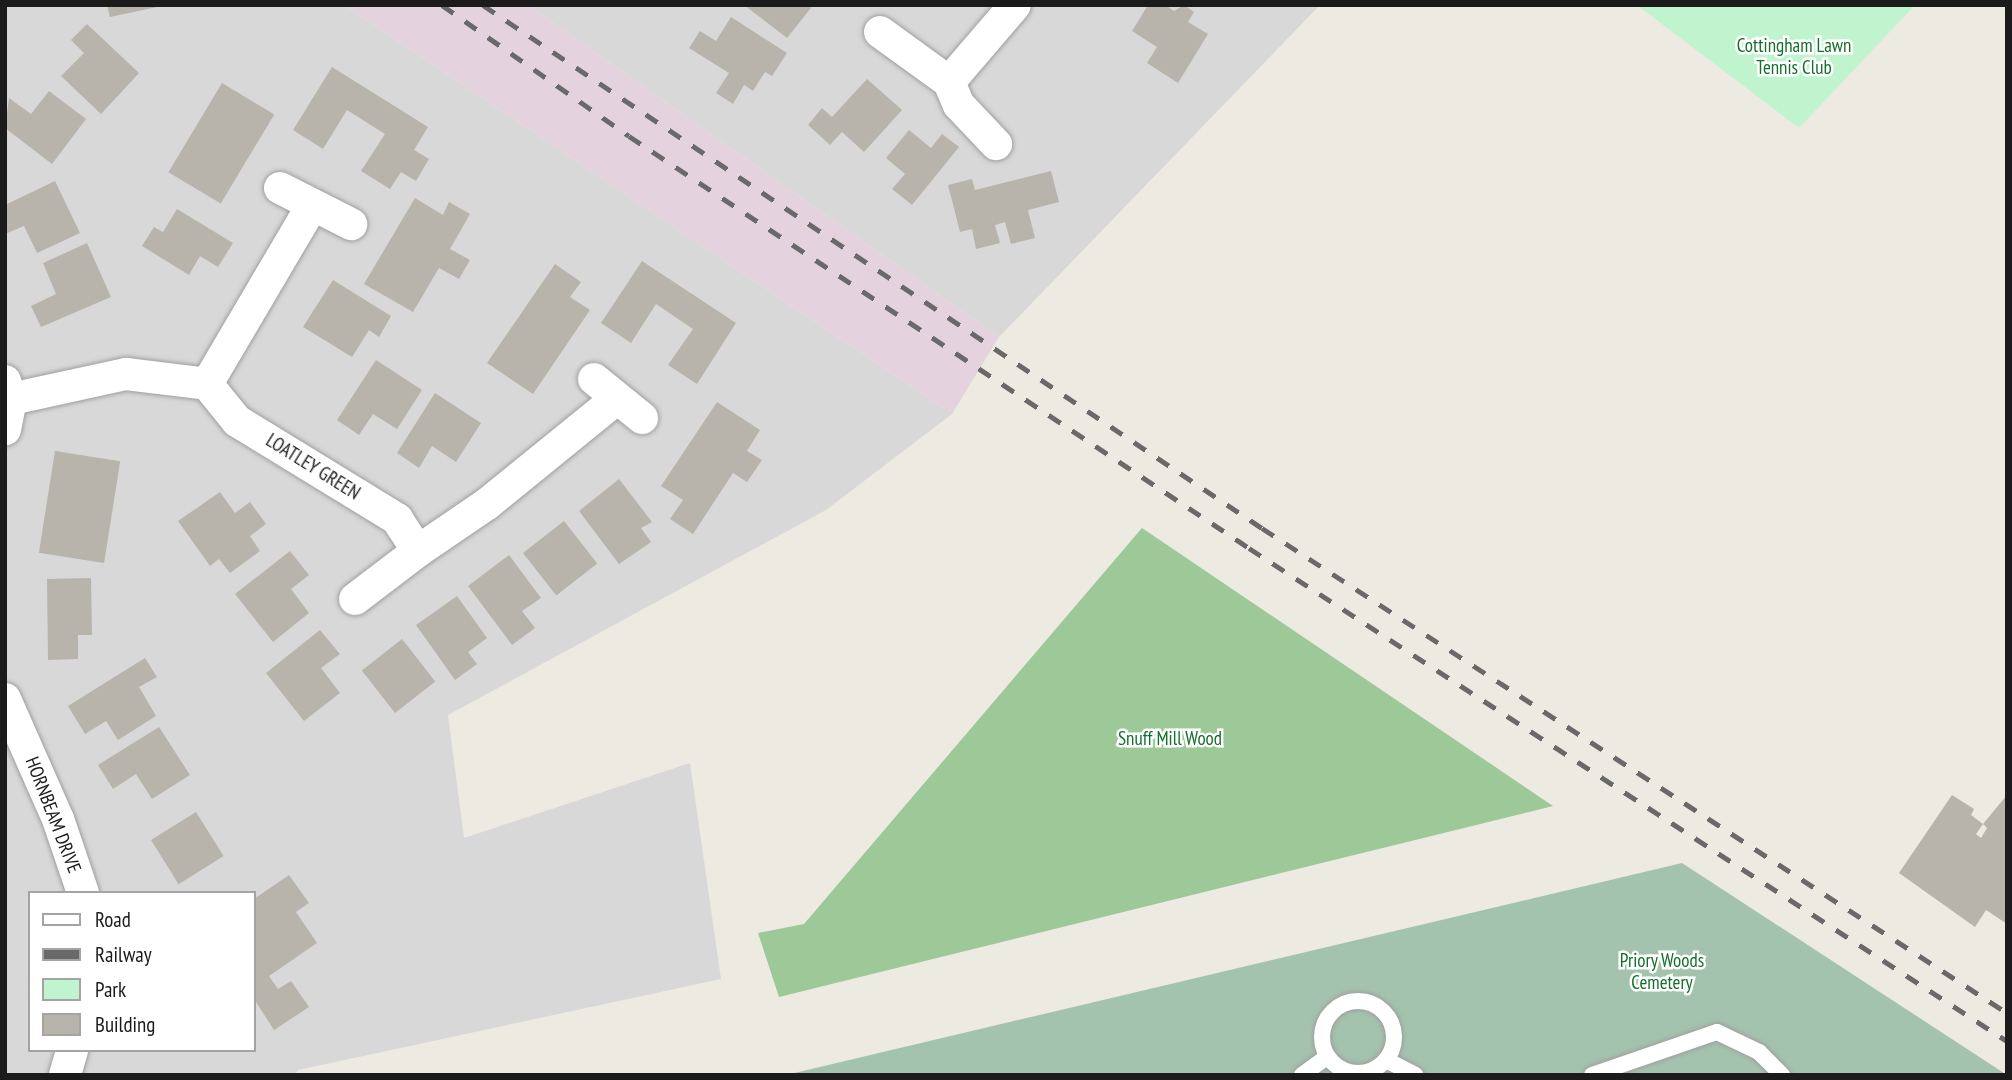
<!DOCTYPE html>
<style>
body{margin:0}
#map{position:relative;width:2012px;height:1080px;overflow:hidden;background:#eceae1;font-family:"PT Sans Narrow",sans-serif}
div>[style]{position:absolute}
.residential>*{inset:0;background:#d9d8d8}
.industrial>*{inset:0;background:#e4d3de}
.forest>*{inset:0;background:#9dc898}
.cemetery>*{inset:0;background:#a4c3ae}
.park>*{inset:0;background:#bff4ce}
.building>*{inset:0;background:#b8b3ab;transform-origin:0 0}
.roads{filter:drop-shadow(0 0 2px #9f9f9f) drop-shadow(0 0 2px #9f9f9f)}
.lane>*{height:16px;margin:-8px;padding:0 8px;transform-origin:8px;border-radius:8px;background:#fff}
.lane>.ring{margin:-8px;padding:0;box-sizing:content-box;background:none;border:16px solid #fff;border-radius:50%}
.street>*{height:32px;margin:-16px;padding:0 16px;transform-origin:16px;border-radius:16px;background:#fff}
.rail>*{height:5px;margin-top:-2.5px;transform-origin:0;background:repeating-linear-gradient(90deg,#696969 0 14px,transparent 0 28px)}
span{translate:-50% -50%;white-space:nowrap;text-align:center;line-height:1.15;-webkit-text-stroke:5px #fff;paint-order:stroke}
.park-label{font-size:19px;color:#136f2c}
.street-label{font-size:19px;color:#1b1b1b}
.frame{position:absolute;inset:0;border:7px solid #1b1b1b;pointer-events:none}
.legend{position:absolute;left:28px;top:891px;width:228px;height:161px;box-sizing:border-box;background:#fff;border:2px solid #a4a4a4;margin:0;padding:9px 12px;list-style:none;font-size:21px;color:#1b1b1b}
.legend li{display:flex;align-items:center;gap:14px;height:35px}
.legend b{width:35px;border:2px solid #a4a4a4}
</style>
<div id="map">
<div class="residential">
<i style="clip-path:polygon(evenodd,5px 5px,344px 5px,952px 414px,826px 510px,448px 715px,464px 838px,690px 763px,721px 979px,298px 1070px,295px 1075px,5px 1075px,5px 5px,30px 893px,254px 893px,254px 1050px,30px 1050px,30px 893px)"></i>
<i style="clip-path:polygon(528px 5px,1320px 5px,999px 337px)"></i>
</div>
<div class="industrial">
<i style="clip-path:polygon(344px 5px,528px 5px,999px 337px,952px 414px)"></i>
</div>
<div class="forest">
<i style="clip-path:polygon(1142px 528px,1553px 806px,779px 997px,758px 933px,804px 924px)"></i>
</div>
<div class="cemetery">
<i style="clip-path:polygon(1682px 863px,2007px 1075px,786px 1075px)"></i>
</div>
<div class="park">
<i style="clip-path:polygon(1637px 5px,1915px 5px,1799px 128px)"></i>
</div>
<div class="building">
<i style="clip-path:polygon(107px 5px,162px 5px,162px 6px,110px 17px)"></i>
<i style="clip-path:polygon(744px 5px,807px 5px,811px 8px,787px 38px)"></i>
<i style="clip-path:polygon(1148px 5px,1165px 5px,1174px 11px,1184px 5px,1194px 12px,1188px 22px,1208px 34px,1178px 83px,1147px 63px,1157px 47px,1132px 31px)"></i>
<i style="clip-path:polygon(731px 17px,787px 53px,772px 76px,765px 72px,753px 91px,744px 85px,733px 104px,716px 93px,729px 73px,689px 48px,700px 31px,716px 41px)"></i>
<i style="clip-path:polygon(87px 24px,139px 73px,101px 114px,61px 76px,84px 53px,71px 40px)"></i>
<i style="clip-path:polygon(332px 67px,428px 127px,414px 150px,429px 159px,416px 181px,401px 172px,390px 189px,361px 171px,385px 134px,347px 110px,323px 149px,293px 130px)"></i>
<i style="clip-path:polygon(867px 79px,902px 110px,864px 152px,842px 132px,830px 145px,808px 125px,822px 108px,832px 117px)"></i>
<i style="left:222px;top:83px;width:61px;height:104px;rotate:31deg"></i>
<i style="clip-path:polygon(49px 91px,86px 119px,52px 164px,5px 128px,9px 98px,31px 114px)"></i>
<i style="clip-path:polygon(909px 130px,931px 148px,942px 134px,959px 147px,912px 205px,892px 189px,905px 174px,886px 158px)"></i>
<i style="clip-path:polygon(1051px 171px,1059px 202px,1028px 210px,1035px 238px,1011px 244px,1005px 222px,995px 225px,1000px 243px,976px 249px,972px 229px,960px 232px,948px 185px,972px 179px,975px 190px)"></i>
<i style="clip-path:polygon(55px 181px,80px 233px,37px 253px,24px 226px,5px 234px,5px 205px)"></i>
<i style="clip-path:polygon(415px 198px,443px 215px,449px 202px,470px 214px,450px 249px,470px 260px,459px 279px,439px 268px,413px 312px,364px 284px)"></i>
<i style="clip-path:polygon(177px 209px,233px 243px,218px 267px,200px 256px,189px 275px,142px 246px,154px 227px,163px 232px)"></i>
<i style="clip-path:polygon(87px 243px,111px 297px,41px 327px,31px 306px,56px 294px,43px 263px)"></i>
<i style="clip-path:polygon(642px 261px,736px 323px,697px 384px,668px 365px,693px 329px,656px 304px,631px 343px,601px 323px)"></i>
<i style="clip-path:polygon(555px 264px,581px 282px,570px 297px,590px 310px,533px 394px,487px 363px)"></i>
<i style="clip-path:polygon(333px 280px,391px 316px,379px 337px,369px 330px,352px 357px,303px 327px)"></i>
<i style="clip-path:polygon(376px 360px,422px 390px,397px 429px,373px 414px,359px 435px,337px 420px)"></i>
<i style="clip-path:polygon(435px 393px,481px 423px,456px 462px,432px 446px,419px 468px,397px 453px)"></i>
<i style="clip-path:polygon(717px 402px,760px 430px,747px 451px,762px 460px,747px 482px,733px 473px,693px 534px,670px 519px,683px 500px,661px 486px)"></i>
<i style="left:55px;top:451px;width:66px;height:103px;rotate:9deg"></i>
<i style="clip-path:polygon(619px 479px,652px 522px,641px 528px,651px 542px,619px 564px,579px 511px)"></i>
<i style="clip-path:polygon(220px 492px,235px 513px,250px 502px,266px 524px,250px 536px,260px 551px,230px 573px,219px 559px,210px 566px,178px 521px)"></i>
<i style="left:564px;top:521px;width:54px;height:52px;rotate:52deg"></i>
<i style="clip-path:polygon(290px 551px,309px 575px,291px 589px,309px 613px,273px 642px,235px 594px)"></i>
<i style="clip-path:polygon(509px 555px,541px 598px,522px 611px,535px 628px,512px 645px,468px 586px)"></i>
<i style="clip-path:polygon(91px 578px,92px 635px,78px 635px,78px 659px,48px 660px,47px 579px)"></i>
<i style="clip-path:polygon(457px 596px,487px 638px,468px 652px,477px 664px,455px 680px,416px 625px)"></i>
<i style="clip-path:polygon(320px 630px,340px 654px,321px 668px,340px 693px,304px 721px,266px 673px)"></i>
<i style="left:402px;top:639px;width:54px;height:51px;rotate:52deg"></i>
<i style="clip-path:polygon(145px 658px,157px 677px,139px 687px,156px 716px,118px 740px,106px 721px,85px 734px,68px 706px)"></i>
<i style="clip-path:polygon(159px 727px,190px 775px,152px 799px,136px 774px,113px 789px,98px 765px)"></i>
<i style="clip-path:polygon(1952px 795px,1974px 809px,1971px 815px,1983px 824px,1976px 834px,1981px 838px,1987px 828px,1983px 824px,2007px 795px,2007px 924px,1986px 910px,1975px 927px,1899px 873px)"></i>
<i style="left:196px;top:812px;width:52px;height:53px;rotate:58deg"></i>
<i style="clip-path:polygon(289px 875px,309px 903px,296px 912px,317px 943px,269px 976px,278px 989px,291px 981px,309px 1007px,274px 1030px,254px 999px,254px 899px)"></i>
</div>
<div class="roads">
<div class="lane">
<i class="ring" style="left:1322px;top:1001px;width:56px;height:56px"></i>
<i style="left:1386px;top:1060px;width:33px;rotate:27deg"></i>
<i style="left:1302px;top:1075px;width:31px;rotate:-36deg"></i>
<i style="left:1592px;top:1075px;width:132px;rotate:-19deg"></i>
<i style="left:1717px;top:1032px;width:47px;rotate:25.5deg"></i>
<i style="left:1759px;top:1052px;width:33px;rotate:45deg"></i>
</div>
<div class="street">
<i style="left:880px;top:32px;width:85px;rotate:35.9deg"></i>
<i style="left:949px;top:82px;width:25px;rotate:67deg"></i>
<i style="left:959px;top:105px;width:54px;rotate:46.5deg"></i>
<i style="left:949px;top:82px;width:101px;rotate:-49.4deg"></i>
<i style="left:280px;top:188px;width:80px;rotate:26.9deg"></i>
<i style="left:594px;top:379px;width:62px;rotate:39.1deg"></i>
<i style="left:5px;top:381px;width:19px;rotate:72deg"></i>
<i style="left:11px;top:399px;width:31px;rotate:101deg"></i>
<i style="left:207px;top:384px;width:207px;rotate:-59.5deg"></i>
<i style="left:11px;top:399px;width:118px;rotate:-12.3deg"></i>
<i style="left:126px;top:374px;width:82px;rotate:7deg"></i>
<i style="left:207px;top:384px;width:48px;rotate:51deg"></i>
<i style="left:237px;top:421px;width:188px;rotate:31.5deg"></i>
<i style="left:397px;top:519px;width:38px;rotate:57deg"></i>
<i style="left:418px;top:551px;width:83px;rotate:-34.3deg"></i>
<i style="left:487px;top:504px;width:166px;rotate:-39.1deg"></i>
<i style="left:355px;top:599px;width:79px;rotate:-37.3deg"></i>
<i style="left:5px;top:699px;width:131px;rotate:66.2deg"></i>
<i style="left:58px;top:819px;width:78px;rotate:71.3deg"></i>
<i style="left:65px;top:1075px;width:26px;rotate:-74deg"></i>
</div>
</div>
<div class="rail">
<i style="left:442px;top:5px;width:228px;rotate:35deg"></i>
<i style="left:629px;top:136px;width:744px;rotate:33.6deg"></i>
<i style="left:1249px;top:548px;width:904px;rotate:33.04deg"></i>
<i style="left:483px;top:5px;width:938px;rotate:33.88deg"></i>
<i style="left:1262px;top:528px;width:889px;rotate:33.06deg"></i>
</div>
<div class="park-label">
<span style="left:1794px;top:57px">Cottingham Lawn<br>Tennis Club</span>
<span style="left:1170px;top:739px">Snuff Mill Wood</span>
<span style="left:1662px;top:972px">Priory Woods<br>Cemetery</span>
</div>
<div class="street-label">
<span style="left:313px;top:467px;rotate:32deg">LOATLEY GREEN</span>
<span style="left:53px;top:815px;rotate:69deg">HORNBEAM DRIVE</span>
</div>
<div class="frame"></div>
<ul class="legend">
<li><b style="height:9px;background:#fff"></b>Road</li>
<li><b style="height:9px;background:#696969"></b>Railway</li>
<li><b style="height:19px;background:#bff4ce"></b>Park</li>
<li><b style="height:19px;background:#b8b3ab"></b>Building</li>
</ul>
</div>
